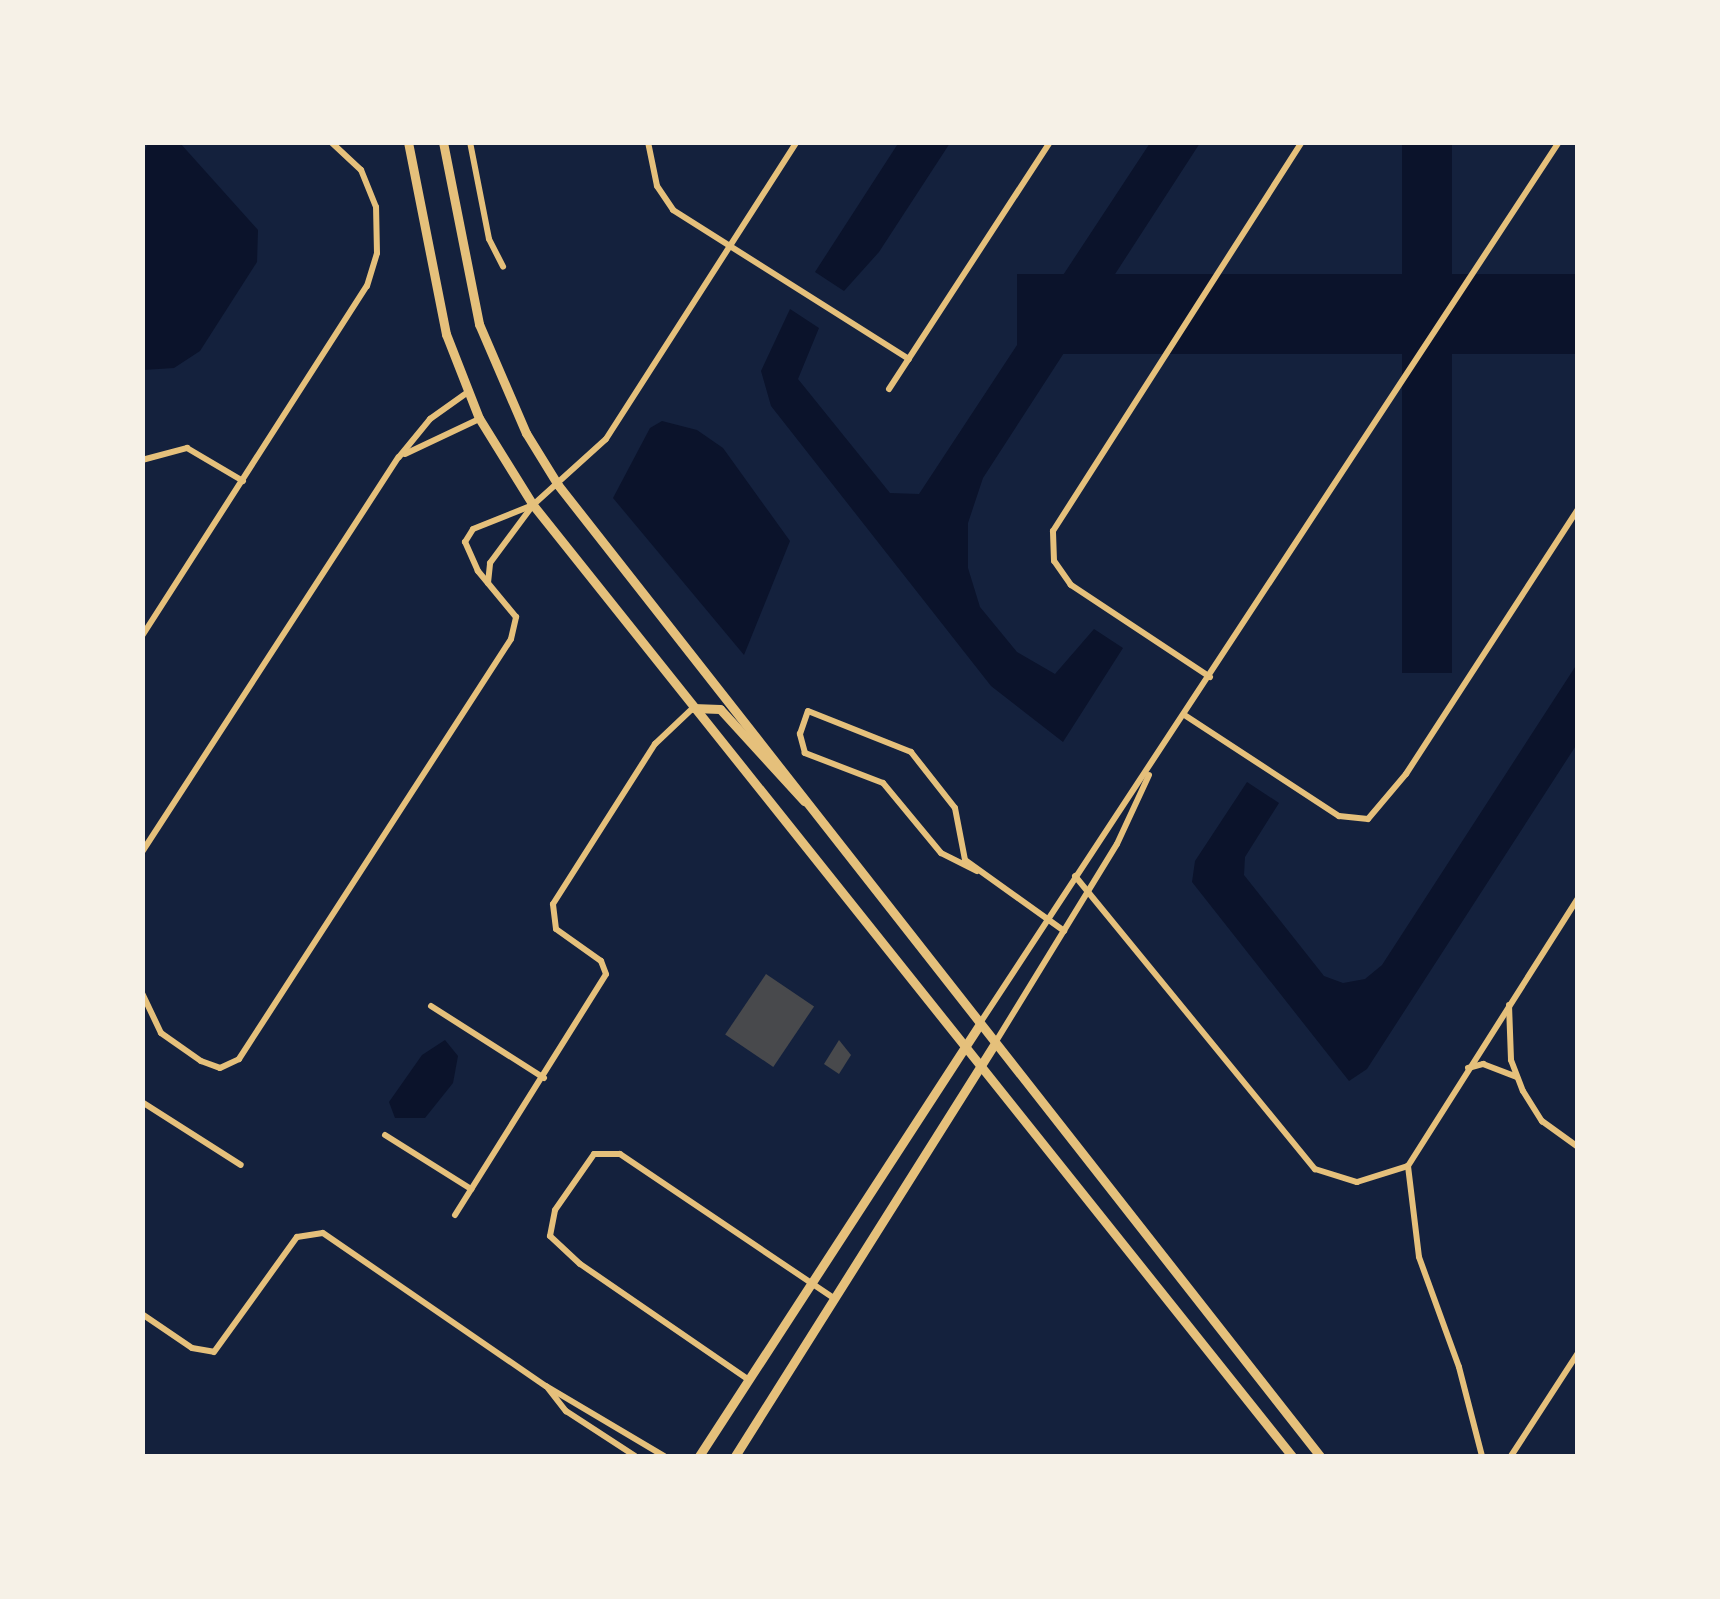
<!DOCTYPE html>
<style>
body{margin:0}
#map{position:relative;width:1720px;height:1599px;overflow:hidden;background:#14213d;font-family:Georgia,serif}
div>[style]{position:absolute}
.water>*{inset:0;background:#0b132b;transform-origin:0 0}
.building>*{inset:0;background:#48494c;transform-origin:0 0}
.minor>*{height:6px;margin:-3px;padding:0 3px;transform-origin:3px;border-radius:3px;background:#e5c07b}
.secondary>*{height:9px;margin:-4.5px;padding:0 4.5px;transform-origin:4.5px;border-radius:4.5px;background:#e5c07b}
span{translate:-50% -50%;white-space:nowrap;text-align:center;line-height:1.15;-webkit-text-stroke:10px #f6f1e7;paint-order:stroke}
.frame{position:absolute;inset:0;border:145px solid #f6f1e7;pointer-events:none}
</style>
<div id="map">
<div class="water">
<i style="clip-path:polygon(899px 142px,950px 143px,879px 252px,844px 291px,815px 272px)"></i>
<i style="clip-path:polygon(148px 143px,180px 143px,258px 230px,257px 262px,200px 351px,174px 368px,143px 370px,142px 159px)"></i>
<i style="clip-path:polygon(1150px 143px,1200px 143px,983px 478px,968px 523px,968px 568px,980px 607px,1017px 652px,1055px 674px,1094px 629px,1123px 648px,1063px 742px,991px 686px,771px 406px,761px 371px,790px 309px,819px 328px,798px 379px,890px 493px,919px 494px)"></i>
<i style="left:1402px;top:143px;width:50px;height:530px"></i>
<i style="left:1577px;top:274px;width:80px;height:560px;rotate:90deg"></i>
<i style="clip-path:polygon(662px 421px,697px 430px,723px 448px,790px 541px,744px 655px,613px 498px,650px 428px)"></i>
<i style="clip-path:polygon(1577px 664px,1577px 744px,1367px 1069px,1349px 1081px,1192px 882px,1195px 861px,1247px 782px,1279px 803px,1245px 857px,1244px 875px,1324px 976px,1343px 983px,1365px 979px,1382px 965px)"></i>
<i style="clip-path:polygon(445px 1040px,458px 1056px,453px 1083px,425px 1118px,395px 1118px,389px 1102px,422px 1055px)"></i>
</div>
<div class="building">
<i style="left:766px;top:974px;width:58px;height:73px;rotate:34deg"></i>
<i style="clip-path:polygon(839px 1040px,851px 1055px,839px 1074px,824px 1064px)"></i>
</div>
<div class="minor">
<i style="left:470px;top:142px;width:99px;rotate:78.9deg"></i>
<i style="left:489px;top:239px;width:31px;rotate:63deg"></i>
<i style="left:648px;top:142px;width:45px;rotate:78.4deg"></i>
<i style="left:657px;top:186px;width:29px;rotate:56deg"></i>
<i style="left:673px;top:210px;width:279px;rotate:32.3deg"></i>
<i style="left:889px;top:389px;width:295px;rotate:-56.9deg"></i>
<i style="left:405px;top:454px;width:82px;rotate:-25.3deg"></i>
<i style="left:142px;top:460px;width:47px;rotate:-14.9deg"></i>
<i style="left:187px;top:448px;width:65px;rotate:30.5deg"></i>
<i style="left:488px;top:583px;width:20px;rotate:-84deg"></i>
<i style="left:490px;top:563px;width:72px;rotate:-53.4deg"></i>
<i style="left:533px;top:505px;width:98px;rotate:-42.1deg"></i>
<i style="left:606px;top:439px;width:353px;rotate:-57.3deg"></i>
<i style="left:142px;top:636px;width:416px;rotate:-57.3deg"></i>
<i style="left:367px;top:286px;width:34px;rotate:-73deg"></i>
<i style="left:377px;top:253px;width:46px;rotate:-91.2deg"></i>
<i style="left:376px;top:207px;width:40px;rotate:-112deg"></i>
<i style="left:361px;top:170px;width:41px;rotate:-137deg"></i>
<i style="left:1210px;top:677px;width:167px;rotate:-146.5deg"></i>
<i style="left:1071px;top:585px;width:29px;rotate:-125deg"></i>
<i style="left:1054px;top:561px;width:30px;rotate:-92deg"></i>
<i style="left:1053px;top:531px;width:462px;rotate:-57.4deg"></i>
<i style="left:1186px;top:716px;width:183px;rotate:33.2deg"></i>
<i style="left:1339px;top:816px;width:29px;rotate:6deg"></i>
<i style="left:1368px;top:819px;width:59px;rotate:-49.8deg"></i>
<i style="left:1406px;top:774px;width:316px;rotate:-57deg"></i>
<i style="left:142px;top:852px;width:471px;rotate:-57deg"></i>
<i style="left:399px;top:457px;width:49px;rotate:-50.8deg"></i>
<i style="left:430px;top:419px;width:47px;rotate:-35.4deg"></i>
<i style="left:977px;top:871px;width:40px;rotate:-153.4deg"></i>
<i style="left:941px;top:853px;width:91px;rotate:-129.6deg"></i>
<i style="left:883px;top:783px;width:84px;rotate:-159deg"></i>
<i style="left:805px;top:753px;width:20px;rotate:-105deg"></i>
<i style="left:800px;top:734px;width:24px;rotate:-71deg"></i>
<i style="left:808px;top:711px;width:111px;rotate:21.7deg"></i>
<i style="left:911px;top:752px;width:71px;rotate:51.8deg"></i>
<i style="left:955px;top:808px;width:53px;rotate:79.1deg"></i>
<i style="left:965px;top:860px;width:122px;rotate:35.6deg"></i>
<i style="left:1075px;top:876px;width:379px;rotate:50.7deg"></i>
<i style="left:1315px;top:1169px;width:44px;rotate:17.2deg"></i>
<i style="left:1357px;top:1182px;width:53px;rotate:-17.4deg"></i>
<i style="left:142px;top:993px;width:44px;rotate:64.6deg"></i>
<i style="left:161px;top:1033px;width:49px;rotate:35deg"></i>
<i style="left:201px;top:1061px;width:20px;rotate:20deg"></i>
<i style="left:220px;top:1068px;width:21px;rotate:-25deg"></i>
<i style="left:239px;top:1059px;width:500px;rotate:-57.07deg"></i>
<i style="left:511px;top:639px;width:23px;rotate:-77deg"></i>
<i style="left:516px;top:617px;width:60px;rotate:-129.6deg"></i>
<i style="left:478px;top:571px;width:32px;rotate:-114deg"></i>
<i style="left:465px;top:542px;width:15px;rotate:-58deg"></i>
<i style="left:473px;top:529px;width:65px;rotate:-21.8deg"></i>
<i style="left:1509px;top:1005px;width:55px;rotate:87.9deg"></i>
<i style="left:1511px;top:1060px;width:33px;rotate:69deg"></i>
<i style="left:1523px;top:1091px;width:36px;rotate:58deg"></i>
<i style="left:1542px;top:1121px;width:44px;rotate:35.8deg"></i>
<i style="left:431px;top:1006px;width:134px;rotate:32.5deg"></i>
<i style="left:980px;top:1023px;width:1054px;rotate:-56.69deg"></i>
<i style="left:995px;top:1043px;width:233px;rotate:-58.5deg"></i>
<i style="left:1117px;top:844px;width:76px;rotate:-65.1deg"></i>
<i style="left:1468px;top:1068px;width:16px;rotate:-15deg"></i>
<i style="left:1483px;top:1064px;width:36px;rotate:21deg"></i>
<i style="left:142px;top:1102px;width:117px;rotate:32.5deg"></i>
<i style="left:385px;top:1135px;width:102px;rotate:32.1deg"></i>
<i style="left:455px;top:1215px;width:284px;rotate:-57.9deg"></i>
<i style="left:606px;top:974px;width:14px;rotate:-111deg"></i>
<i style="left:601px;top:961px;width:55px;rotate:-144.6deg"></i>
<i style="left:556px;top:929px;width:25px;rotate:-97deg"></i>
<i style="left:553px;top:904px;width:190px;rotate:-57.5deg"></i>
<i style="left:655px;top:744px;width:52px;rotate:-43.5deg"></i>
<i style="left:142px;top:1314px;width:60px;rotate:34.2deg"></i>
<i style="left:192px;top:1348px;width:22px;rotate:10deg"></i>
<i style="left:214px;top:1352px;width:142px;rotate:-54.2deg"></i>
<i style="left:297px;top:1237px;width:26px;rotate:-9deg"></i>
<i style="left:323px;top:1233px;width:270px;rotate:34.5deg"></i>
<i style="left:546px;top:1386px;width:137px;rotate:30.7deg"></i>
<i style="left:749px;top:1380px;width:205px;rotate:-145.5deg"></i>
<i style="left:580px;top:1264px;width:41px;rotate:-137deg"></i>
<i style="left:550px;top:1236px;width:26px;rotate:-79deg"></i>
<i style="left:555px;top:1210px;width:68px;rotate:-55.1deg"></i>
<i style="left:594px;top:1154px;width:26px"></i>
<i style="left:620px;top:1154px;width:259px;rotate:34deg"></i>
<i style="left:547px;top:1387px;width:31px;rotate:52deg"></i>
<i style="left:566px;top:1411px;width:82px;rotate:33.1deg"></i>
<i style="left:1482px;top:1456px;width:92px;rotate:-104.5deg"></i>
<i style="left:1459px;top:1367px;width:117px;rotate:-110deg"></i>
<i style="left:1419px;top:1257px;width:92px;rotate:-96.9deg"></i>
<i style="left:1408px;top:1166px;width:317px;rotate:-57.6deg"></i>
<i style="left:1511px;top:1456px;width:123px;rotate:-57deg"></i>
</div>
<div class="secondary">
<i style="left:408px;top:142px;width:196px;rotate:78.8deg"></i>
<i style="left:446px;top:334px;width:90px;rotate:68.6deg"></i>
<i style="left:479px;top:418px;width:102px;rotate:58.2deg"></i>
<i style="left:533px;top:505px;width:1217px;rotate:51.41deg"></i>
<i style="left:443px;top:142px;width:186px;rotate:78.8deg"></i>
<i style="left:479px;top:324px;width:119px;rotate:66.7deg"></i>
<i style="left:526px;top:433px;width:61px;rotate:58.4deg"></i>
<i style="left:558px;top:485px;width:1234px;rotate:51.88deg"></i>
<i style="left:693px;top:708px;width:27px;rotate:2deg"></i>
<i style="left:720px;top:709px;width:125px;rotate:47.6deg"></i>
<i style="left:699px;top:1456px;width:515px;rotate:-56.96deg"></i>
<i style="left:735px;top:1456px;width:488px;rotate:-57.8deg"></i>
</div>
<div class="frame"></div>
</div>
